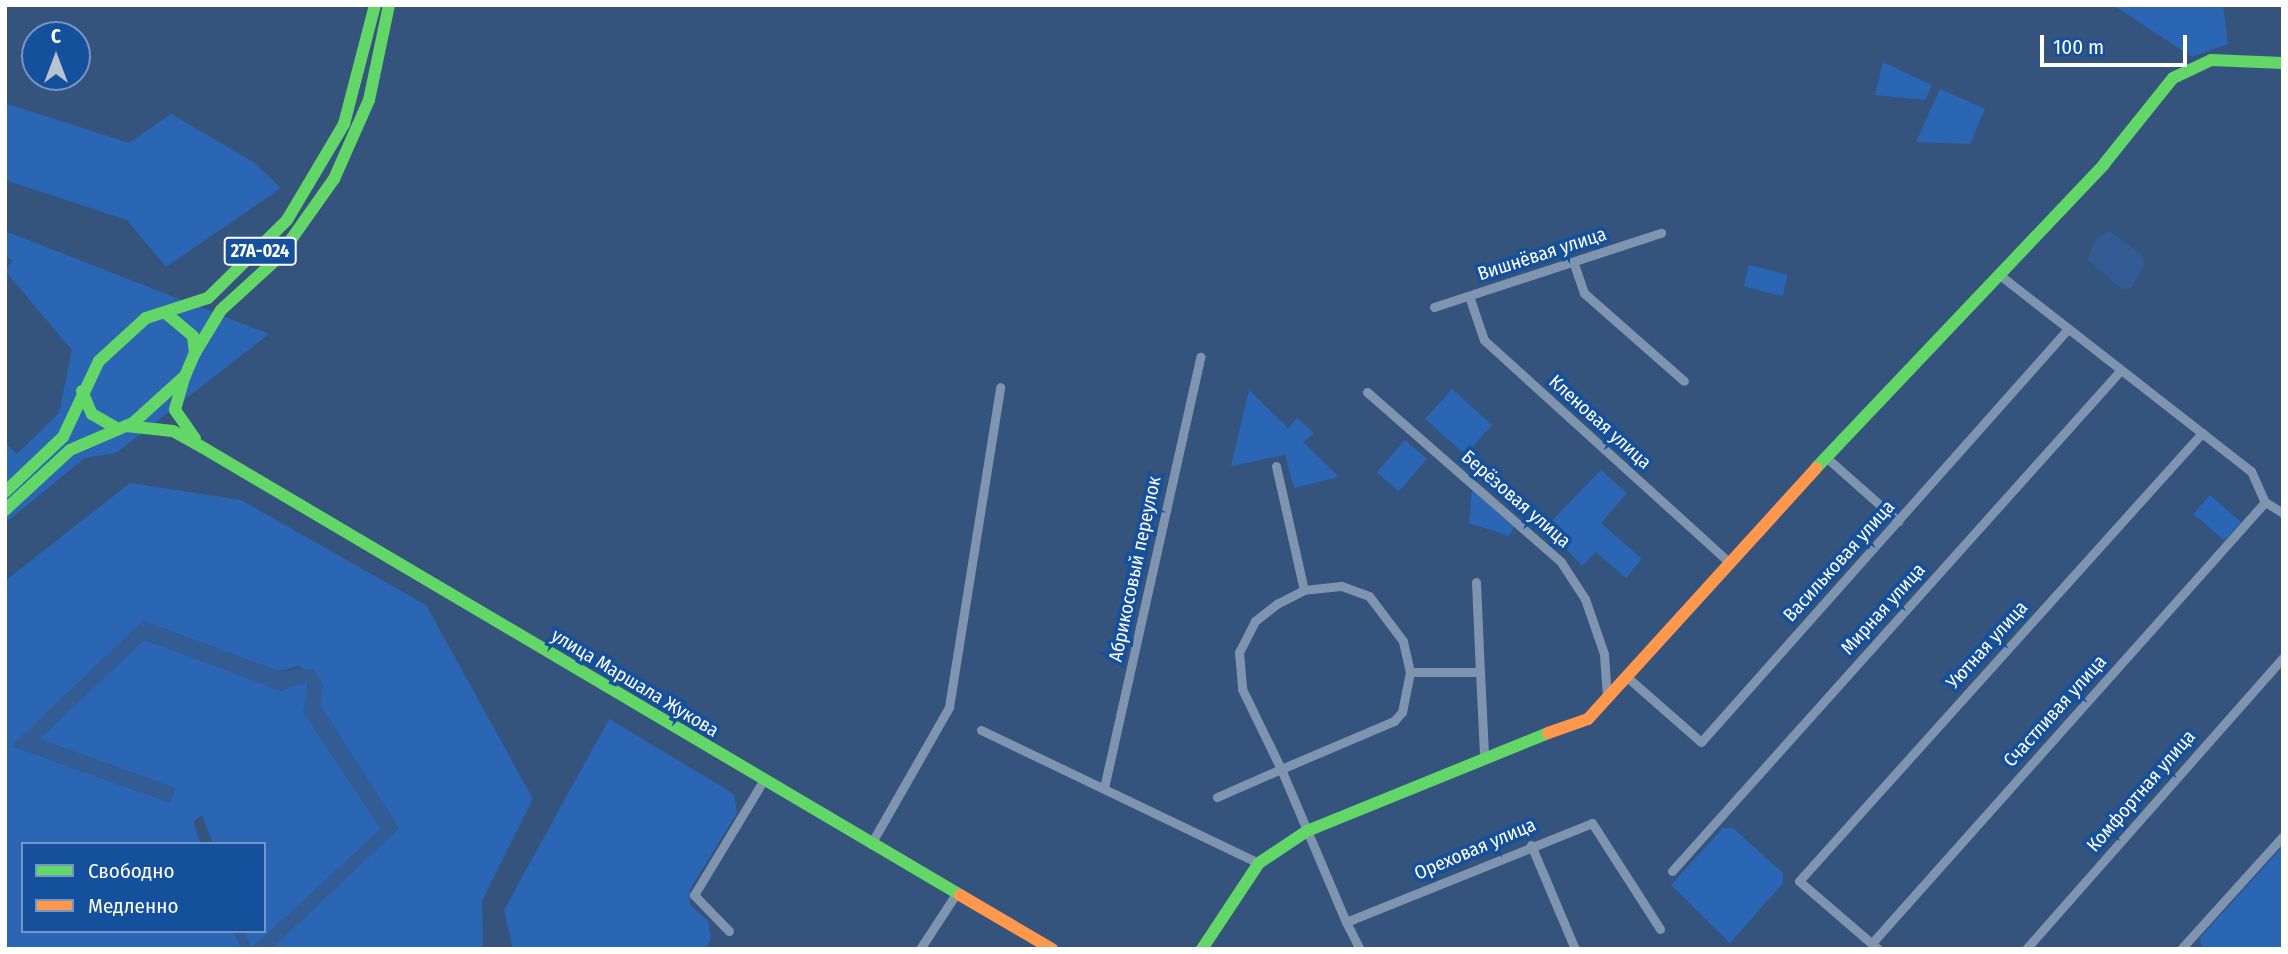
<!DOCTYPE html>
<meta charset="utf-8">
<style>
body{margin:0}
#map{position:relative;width:2288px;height:954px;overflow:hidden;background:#34547e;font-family:"Fira Sans Condensed",sans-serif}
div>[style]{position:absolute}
.green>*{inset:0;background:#2a66b3;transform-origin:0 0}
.water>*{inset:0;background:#335c94}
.street>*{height:9px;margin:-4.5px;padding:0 4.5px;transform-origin:4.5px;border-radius:4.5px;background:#7f94af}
.fast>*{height:12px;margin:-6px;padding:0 6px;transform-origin:6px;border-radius:6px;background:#63d668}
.slow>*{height:12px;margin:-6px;padding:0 6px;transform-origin:6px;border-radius:6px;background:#ff974d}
span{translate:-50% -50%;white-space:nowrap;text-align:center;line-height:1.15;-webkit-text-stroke:7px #15509d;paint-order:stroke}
.shield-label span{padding:2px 5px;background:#15509d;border:2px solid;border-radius:5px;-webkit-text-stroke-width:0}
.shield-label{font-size:18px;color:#fff;font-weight:700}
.street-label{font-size:19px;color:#fff}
.frame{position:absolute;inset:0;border:7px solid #fff;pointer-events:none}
.legend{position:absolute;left:21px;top:842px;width:245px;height:91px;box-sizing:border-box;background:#15509d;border:2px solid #7396c4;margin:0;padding:9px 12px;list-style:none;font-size:21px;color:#fff}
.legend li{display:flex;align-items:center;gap:14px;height:35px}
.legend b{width:35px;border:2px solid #7396c4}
.north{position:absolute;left:21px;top:21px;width:70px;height:70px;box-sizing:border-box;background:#15509d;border:2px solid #7396c4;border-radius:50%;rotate:0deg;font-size:19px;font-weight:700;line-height:28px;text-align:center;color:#fff}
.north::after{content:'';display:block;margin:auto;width:24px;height:32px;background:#b8c3d2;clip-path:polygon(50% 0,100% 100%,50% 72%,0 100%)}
.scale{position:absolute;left:2040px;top:35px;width:147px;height:32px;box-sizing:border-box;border:4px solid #fff;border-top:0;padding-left:9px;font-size:21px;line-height:24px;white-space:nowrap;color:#fff;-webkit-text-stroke:5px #15509d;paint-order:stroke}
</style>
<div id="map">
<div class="green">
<i style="clip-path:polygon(2113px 5px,2223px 5px,2228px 44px,2192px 57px)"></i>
<i style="clip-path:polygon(1883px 62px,1932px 85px,1925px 100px,1875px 95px)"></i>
<i style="clip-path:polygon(1940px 89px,1985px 109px,1970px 144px,1916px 142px)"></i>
<i style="clip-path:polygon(5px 103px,129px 143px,171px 114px,255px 163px,281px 188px,166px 267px,127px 220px,5px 180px)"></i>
<i style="clip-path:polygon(5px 231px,269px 334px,116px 453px,85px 458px,5px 523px,5px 443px,17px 454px,59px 413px,72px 350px,5px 271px,13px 260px,5px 257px)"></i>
<i style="left:1749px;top:265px;width:40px;height:22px;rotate:14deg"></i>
<i style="left:1452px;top:389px;width:54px;height:40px;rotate:42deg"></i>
<i style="clip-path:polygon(1249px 390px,1288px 428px,1297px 418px,1314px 433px,1303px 442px,1339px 477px,1294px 488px,1285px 455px,1231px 466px)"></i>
<i style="left:1405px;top:440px;width:29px;height:43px;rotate:41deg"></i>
<i style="clip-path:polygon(1601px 470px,1627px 493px,1601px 523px,1642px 559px,1626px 578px,1596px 552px,1582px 566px,1546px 527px)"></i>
<i style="clip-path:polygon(130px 483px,241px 500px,426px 605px,533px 799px,482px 901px,483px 949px,271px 949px,399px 828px,320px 705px,323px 684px,299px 666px,279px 671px,143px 621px,12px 746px,170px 803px,175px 788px,39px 739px,144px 639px,281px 691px,308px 681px,304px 712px,381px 829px,251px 949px,244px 931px,264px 931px,264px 844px,213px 844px,202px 815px,193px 822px,201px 844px,23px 844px,23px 931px,234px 931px,241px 949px,5px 949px,5px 581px)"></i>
<i style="clip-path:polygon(1472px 490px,1514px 527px,1509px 536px,1469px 523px)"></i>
<i style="left:2210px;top:495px;width:41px;height:25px;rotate:41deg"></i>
<i style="clip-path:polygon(609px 719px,734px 794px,737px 813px,690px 889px,690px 905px,708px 921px,711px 939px,705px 949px,513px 949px,504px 910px)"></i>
<i style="clip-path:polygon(1723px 828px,1733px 828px,1783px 873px,1783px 883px,1730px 943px,1671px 885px)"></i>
<i style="clip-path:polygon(2283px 846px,2283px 949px,2202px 949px,2200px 938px)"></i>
</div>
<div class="water">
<i style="clip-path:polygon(2109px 231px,2142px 255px,2144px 266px,2132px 287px,2122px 289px,2087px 259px,2096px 239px)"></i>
<i style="clip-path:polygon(143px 621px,279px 671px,313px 669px,323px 684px,320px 705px,399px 828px,271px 949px,241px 949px,234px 931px,244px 931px,251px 949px,381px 829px,303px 712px,308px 681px,281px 691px,144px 640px,40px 739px,176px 788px,170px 803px,12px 746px)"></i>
</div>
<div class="street">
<i style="left:1574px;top:264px;width:31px;rotate:71deg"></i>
<i style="left:1584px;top:293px;width:133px;rotate:41.3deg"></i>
<i style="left:2001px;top:276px;width:317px;rotate:38deg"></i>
<i style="left:2251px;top:471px;width:34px;rotate:66deg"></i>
<i style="left:2265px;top:502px;width:21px;rotate:31deg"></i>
<i style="left:1469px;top:296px;width:46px;rotate:71.2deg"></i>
<i style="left:1484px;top:340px;width:329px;rotate:42.2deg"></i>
<i style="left:1434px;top:307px;width:239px;rotate:-18.1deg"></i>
<i style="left:1367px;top:392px;width:258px;rotate:41.2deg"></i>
<i style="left:1561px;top:562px;width:44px;rotate:57deg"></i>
<i style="left:1585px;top:599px;width:58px;rotate:70.9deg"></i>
<i style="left:1604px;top:654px;width:44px;rotate:86.1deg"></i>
<i style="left:1828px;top:459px;width:94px;rotate:41.5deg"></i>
<i style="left:1276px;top:466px;width:127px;rotate:77.3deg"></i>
<i style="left:1476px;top:582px;width:90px;rotate:87.5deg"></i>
<i style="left:1410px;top:672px;width:70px"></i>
<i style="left:1480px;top:672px;width:83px;rotate:87.2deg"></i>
<i style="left:1627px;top:677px;width:98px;rotate:41.3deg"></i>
<i style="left:1701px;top:742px;width:551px;rotate:-48.38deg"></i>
<i style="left:981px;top:730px;width:308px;rotate:25.6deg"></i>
<i style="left:1104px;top:788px;width:442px;rotate:-77.4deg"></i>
<i style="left:1217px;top:797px;width:70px;rotate:-23.6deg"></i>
<i style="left:1281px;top:769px;width:123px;rotate:-23deg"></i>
<i style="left:1394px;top:721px;width:12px;rotate:-48deg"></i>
<i style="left:1402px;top:712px;width:41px;rotate:-78.7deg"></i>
<i style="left:1410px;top:672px;width:32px;rotate:-103deg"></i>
<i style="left:1403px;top:641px;width:56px;rotate:-127.1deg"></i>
<i style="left:1369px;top:596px;width:30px;rotate:-160deg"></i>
<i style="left:1341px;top:586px;width:37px;rotate:174deg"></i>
<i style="left:1304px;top:590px;width:29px;rotate:153deg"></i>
<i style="left:1278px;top:603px;width:29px;rotate:142deg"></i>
<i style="left:1255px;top:621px;width:35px;rotate:117deg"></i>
<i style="left:1239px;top:652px;width:37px;rotate:85deg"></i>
<i style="left:1242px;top:689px;width:89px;rotate:64deg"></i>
<i style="left:1281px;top:769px;width:166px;rotate:67deg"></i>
<i style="left:1346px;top:922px;width:265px;rotate:-21.9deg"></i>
<i style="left:1592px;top:823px;width:126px;rotate:57.3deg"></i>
<i style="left:871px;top:844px;width:158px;rotate:-60.3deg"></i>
<i style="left:949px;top:707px;width:324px;rotate:-80.9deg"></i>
<i style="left:1531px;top:845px;width:113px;rotate:67.1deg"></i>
<i style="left:1672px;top:871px;width:671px;rotate:-48.14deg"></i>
<i style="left:1346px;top:922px;width:30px;rotate:63deg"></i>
<i style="left:729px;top:931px;width:50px;rotate:-134.2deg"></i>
<i style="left:694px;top:895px;width:133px;rotate:-58.8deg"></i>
<i style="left:1872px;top:943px;width:591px;rotate:-48.29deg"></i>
<i style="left:920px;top:949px;width:66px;rotate:-56.8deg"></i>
<i style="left:1878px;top:949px;width:104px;rotate:-139.3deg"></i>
<i style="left:1799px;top:881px;width:603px;rotate:-48.03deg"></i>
<i style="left:2026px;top:949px;width:389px;rotate:-48.6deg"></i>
<i style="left:2181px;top:949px;width:152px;rotate:-47.9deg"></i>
</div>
<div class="fast">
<i style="left:195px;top:353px;width:50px;rotate:-58.8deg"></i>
<i style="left:221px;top:310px;width:77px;rotate:-42.4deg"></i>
<i style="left:278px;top:258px;width:97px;rotate:-54.7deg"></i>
<i style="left:334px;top:179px;width:86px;rotate:-66.1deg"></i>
<i style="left:369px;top:100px;width:97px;rotate:-78.1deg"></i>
<i style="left:184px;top:378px;width:33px;rotate:106deg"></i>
<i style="left:175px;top:410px;width:35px;rotate:55deg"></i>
<i style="left:82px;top:391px;width:25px;rotate:67deg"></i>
<i style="left:92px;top:414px;width:28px;rotate:30deg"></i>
<i style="left:126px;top:426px;width:47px;rotate:6.1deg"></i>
<i style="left:173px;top:431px;width:33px;rotate:29deg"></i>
<i style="left:202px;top:447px;width:880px;rotate:30.58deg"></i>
<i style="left:1816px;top:468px;width:419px;rotate:-46.5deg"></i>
<i style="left:2104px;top:164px;width:110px;rotate:-51.3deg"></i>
<i style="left:2173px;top:78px;width:42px;rotate:-25.3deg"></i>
<i style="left:2211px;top:60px;width:72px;rotate:2.4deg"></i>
<i style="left:5px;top:492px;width:80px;rotate:-43.5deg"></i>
<i style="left:63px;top:437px;width:84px;rotate:-64.7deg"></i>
<i style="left:99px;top:361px;width:64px;rotate:-42.5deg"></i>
<i style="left:146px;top:318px;width:65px;rotate:-17.9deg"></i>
<i style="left:208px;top:298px;width:111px;rotate:-44.6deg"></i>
<i style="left:287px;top:220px;width:112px;rotate:-59.3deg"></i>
<i style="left:344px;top:124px;width:123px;rotate:-75.4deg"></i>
<i style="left:5px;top:510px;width:88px;rotate:-42.7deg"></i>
<i style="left:70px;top:450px;width:69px;rotate:-23.2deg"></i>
<i style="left:133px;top:423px;width:70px;rotate:-42.1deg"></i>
<i style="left:185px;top:376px;width:25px;rotate:-67deg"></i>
<i style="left:195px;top:353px;width:17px;rotate:-97deg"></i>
<i style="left:193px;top:336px;width:34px;rotate:-140deg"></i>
<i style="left:1202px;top:949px;width:103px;rotate:-56.5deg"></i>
<i style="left:1259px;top:863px;width:58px;rotate:-33.7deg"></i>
<i style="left:1307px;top:831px;width:260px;rotate:-22.1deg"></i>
</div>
<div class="slow">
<i style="left:1548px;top:733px;width:42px;rotate:-19.3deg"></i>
<i style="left:1588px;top:719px;width:339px;rotate:-47.7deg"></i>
<i style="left:960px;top:895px;width:107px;rotate:30.4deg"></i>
</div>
<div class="shield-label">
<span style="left:260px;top:251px">27А-024</span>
</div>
<div class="street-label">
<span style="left:1542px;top:254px;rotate:-18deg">Вишнёвая улица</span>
<span style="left:1600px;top:422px;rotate:42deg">Кленовая улица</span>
<span style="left:1516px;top:499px;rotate:41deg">Берёзовая улица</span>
<span style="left:1839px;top:561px;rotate:-48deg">Васильковая улица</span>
<span style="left:1135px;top:569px;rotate:-78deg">Абрикосовый переулок</span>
<span style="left:1883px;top:609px;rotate:-48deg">Мирная улица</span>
<span style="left:1987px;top:645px;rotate:-48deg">Уютная улица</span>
<span style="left:635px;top:683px;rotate:31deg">улица Маршала Жукова</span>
<span style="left:2055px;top:711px;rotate:-48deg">Счастливая улица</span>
<span style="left:2141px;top:791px;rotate:-49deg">Комфортная улица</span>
<span style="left:1475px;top:849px;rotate:-23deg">Ореховая улица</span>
</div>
<div class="frame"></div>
<ul class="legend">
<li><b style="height:9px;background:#63d668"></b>Свободно</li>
<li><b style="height:9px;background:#ff974d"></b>Медленно</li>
</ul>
<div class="north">С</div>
<div class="scale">100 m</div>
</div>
